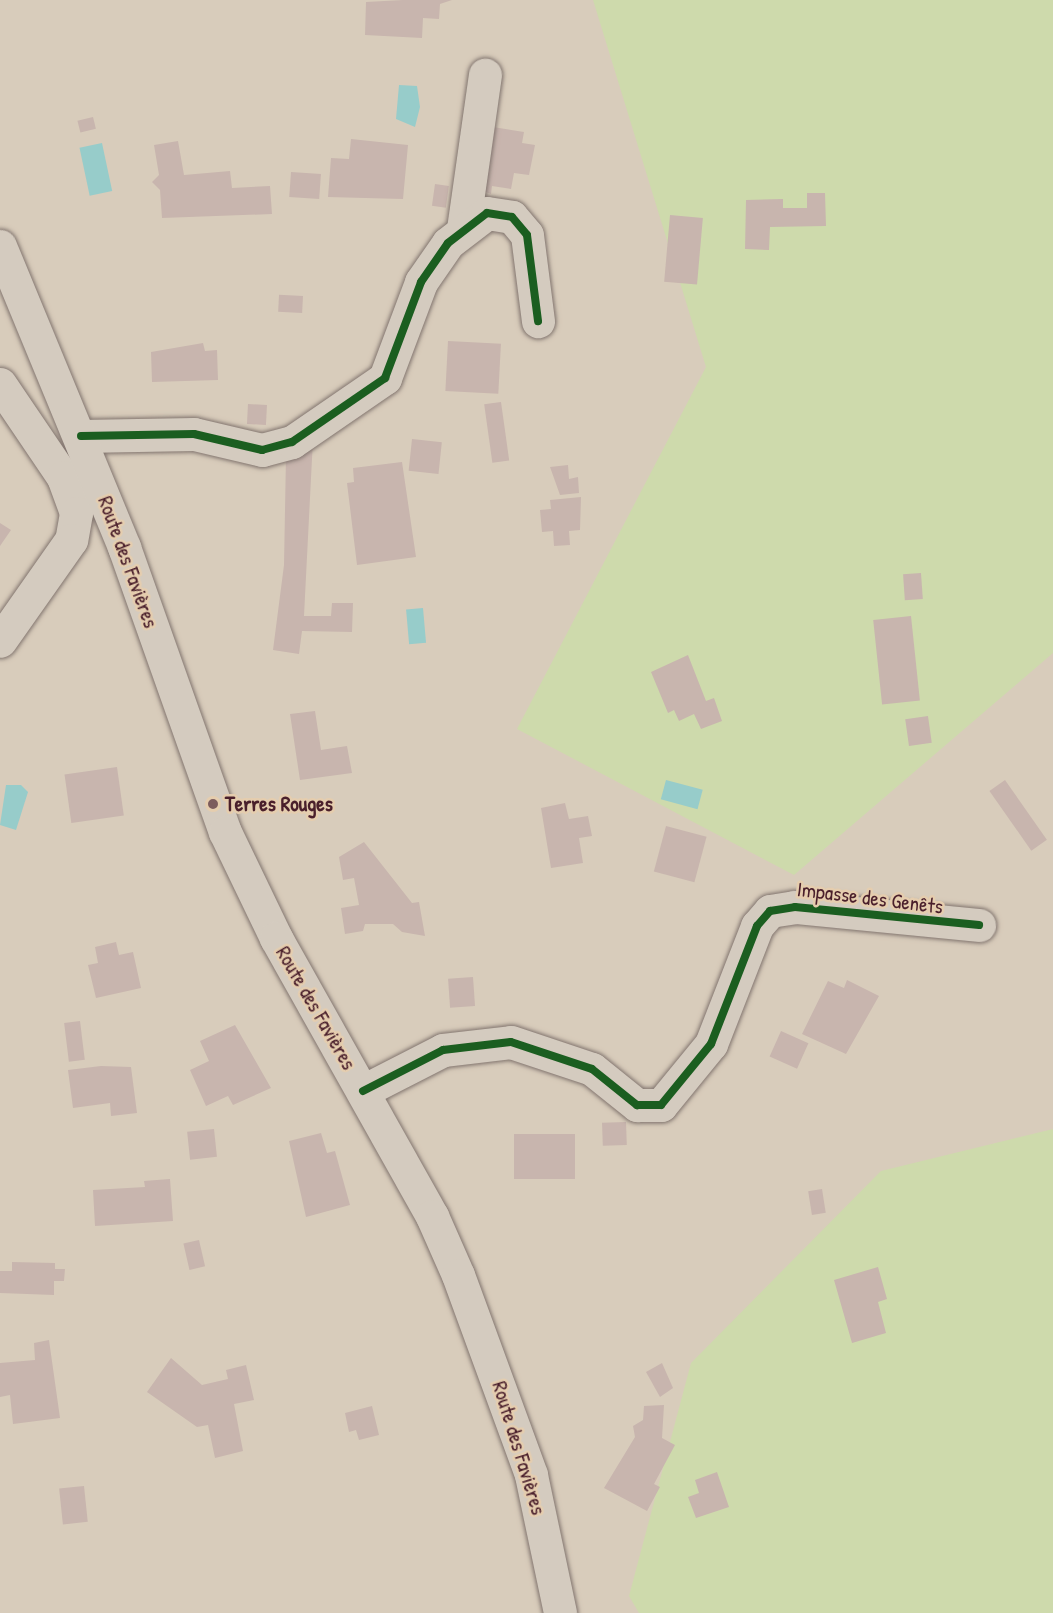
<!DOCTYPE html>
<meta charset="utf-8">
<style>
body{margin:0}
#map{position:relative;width:1053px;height:1613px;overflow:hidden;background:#d8ccbb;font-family:"Patrick Hand",sans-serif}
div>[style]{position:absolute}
.green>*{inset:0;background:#cedaac}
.water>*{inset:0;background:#97ccca;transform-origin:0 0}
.building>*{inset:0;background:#c8b5ae;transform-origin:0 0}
.roads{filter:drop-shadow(0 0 2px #82756f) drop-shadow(0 0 2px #82756f)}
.minor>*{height:33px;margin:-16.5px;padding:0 16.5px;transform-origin:16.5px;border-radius:16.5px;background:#d4cbbf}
.major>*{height:33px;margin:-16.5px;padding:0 16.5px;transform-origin:16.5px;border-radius:16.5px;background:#d4cbbf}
.cycleway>*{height:8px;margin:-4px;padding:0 4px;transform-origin:4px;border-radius:4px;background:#1b5e20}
.dots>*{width:16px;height:16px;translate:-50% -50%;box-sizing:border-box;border:3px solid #e5cdae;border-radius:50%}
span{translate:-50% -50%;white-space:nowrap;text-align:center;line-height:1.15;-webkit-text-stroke:5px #e5cdae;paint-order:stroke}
.street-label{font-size:21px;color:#4a1f2b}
.poi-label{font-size:21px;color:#4a1f2b;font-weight:700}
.left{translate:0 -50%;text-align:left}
</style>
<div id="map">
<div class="green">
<i style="clip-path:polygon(593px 0,1053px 0,1053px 653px,794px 875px,517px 729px,706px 367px)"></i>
<i style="clip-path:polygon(1053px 1129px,1053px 1613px,639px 1613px,629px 1596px,691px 1363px,881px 1171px)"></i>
</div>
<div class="water">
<i style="clip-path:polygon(399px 85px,417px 86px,420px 107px,415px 127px,396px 119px)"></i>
<i style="left:102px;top:143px;width:49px;height:23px;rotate:78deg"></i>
<i style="left:423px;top:608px;width:35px;height:17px;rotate:85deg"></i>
<i style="left:666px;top:780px;width:38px;height:20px;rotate:15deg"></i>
<i style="clip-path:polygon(6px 785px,21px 785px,28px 792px,16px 830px,0 825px)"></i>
</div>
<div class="building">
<i style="clip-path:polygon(403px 0,452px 0,440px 4px,439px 19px,423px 18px,422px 38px,365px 35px,366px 2px)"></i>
<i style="left:93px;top:117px;width:12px;height:16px;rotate:76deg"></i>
<i style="clip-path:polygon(487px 126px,524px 132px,522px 143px,535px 145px,529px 175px,514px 173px,511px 189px,492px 186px,491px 194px,476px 188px)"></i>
<i style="clip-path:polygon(351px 139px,408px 145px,403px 199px,328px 197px,331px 158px,349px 159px)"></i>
<i style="clip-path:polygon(178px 141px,184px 175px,230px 171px,232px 188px,270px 186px,272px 214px,162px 218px,160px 190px,152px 182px,159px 175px,154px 145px)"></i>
<i style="left:291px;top:172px;width:30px;height:25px;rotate:4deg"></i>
<i style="left:435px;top:184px;width:14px;height:22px;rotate:8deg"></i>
<i style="clip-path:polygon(807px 193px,825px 193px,826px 226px,770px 227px,769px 250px,745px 249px,746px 200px,783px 199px,783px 208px,807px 208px)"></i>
<i style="left:670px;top:215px;width:33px;height:67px;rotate:5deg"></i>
<i style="left:303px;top:296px;width:17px;height:24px;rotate:93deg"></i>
<i style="left:448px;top:341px;width:53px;height:50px;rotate:3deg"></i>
<i style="clip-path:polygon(203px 343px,205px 351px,217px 350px,218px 380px,152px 382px,151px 352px)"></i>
<i style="left:501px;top:402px;width:59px;height:17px;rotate:82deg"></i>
<i style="left:248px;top:404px;width:19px;height:20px;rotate:3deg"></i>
<i style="clip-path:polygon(313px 439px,304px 616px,331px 616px,332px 603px,353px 603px,352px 632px,302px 631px,299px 654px,273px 650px,284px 565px,286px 456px)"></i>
<i style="left:412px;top:439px;width:30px;height:32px;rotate:6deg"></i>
<i style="clip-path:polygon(402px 462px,416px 557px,357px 565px,347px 483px,354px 482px,353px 468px)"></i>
<i style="clip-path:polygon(568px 465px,569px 479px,578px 477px,579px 493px,560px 495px,550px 467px)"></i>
<i style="clip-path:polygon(581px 497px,580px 530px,569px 531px,570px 545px,554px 546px,553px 531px,542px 532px,540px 510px,551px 509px,550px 500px)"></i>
<i style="clip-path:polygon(0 523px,11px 530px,0 546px)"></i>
<i style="left:921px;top:573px;width:26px;height:18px;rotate:86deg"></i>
<i style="left:911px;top:616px;width:85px;height:38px;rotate:84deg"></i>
<i style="clip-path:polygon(688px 655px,706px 701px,714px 698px,722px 721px,701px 729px,694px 714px,679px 721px,674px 710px,668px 713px,651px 672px)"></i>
<i style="clip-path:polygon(315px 711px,321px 750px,347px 746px,352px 773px,300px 780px,290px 714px)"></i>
<i style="left:928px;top:716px;width:27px;height:23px;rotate:82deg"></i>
<i style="left:117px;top:767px;width:49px;height:53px;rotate:82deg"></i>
<i style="left:1005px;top:780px;width:73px;height:19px;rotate:55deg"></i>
<i style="clip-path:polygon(565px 803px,569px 819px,588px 816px,592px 836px,579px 838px,583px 863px,551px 868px,541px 808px)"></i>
<i style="left:666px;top:826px;width:42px;height:47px;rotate:15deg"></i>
<i style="clip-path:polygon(364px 842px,412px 903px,419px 902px,425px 936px,402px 932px,393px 924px,365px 924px,363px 931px,345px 934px,341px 908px,359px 905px,354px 878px,343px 880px,339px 857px)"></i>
<i style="clip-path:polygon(116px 942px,119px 955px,133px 952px,141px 988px,96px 998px,88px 965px,98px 963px,95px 947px)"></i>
<i style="left:473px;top:977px;width:29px;height:25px;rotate:86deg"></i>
<i style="clip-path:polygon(847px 980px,879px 996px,846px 1054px,802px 1034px,828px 981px,844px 988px)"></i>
<i style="left:80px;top:1021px;width:39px;height:16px;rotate:83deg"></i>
<i style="clip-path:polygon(235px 1025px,271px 1088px,233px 1105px,228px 1096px,206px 1106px,190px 1070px,209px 1061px,200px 1041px)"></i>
<i style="left:781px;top:1031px;width:30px;height:28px;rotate:24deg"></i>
<i style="clip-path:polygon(101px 1066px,131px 1067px,137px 1113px,111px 1116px,110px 1103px,73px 1108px,68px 1070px)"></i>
<i style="left:626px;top:1122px;width:23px;height:24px;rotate:88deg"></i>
<i style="left:214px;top:1129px;width:28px;height:27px;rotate:84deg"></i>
<i style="clip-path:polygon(321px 1133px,327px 1153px,335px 1151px,350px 1205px,306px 1217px,289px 1141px)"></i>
<i style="left:575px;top:1134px;width:45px;height:61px;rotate:90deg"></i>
<i style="clip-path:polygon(170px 1179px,173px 1221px,95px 1226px,93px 1190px,145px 1187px,144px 1181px)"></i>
<i style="left:822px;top:1189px;width:24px;height:14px;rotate:81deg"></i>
<i style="left:199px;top:1240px;width:27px;height:16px;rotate:77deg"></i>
<i style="clip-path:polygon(12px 1262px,55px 1263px,55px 1269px,65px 1269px,64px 1281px,54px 1281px,54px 1295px,0 1293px,0 1271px,12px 1271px)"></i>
<i style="clip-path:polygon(878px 1267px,887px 1299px,878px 1302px,886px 1333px,852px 1343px,834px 1280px)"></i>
<i style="clip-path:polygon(49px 1340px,60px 1418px,13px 1424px,10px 1395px,0 1397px,0 1363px,35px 1360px,34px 1343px)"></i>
<i style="clip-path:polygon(171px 1358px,202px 1385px,228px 1379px,226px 1370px,246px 1365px,254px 1400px,234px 1404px,243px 1451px,215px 1458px,208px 1425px,197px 1427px,147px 1392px)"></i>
<i style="clip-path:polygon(662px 1363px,673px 1388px,660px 1397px,646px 1372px)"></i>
<i style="clip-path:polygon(664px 1405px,662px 1438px,675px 1445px,654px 1484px,660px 1487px,647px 1511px,604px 1488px,635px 1437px,633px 1426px,643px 1420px,644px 1406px)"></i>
<i style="clip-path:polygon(372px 1406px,379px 1435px,359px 1440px,356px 1430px,349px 1432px,345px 1413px)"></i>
<i style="clip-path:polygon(717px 1472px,729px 1507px,696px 1518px,688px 1497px,699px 1493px,695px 1480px)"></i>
<i style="left:84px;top:1486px;width:36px;height:25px;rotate:84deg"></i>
</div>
<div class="roads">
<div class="minor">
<i style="left:463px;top:229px;width:156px;rotate:-81.9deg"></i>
<i style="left:0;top:384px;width:112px;rotate:55.9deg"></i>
<i style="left:63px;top:477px;width:38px;rotate:70deg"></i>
<i style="left:76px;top:513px;width:27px;rotate:100deg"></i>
<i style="left:71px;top:540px;width:123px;rotate:125.1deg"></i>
<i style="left:81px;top:436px;width:113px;rotate:-1deg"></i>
<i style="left:194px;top:434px;width:70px;rotate:13.2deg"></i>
<i style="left:262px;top:450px;width:31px;rotate:-15deg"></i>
<i style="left:292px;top:442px;width:113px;rotate:-34.5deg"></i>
<i style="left:385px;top:378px;width:103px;rotate:-69.4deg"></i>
<i style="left:421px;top:282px;width:47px;rotate:-55.3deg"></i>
<i style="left:448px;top:243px;width:49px;rotate:-37.6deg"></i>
<i style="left:487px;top:213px;width:25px;rotate:9deg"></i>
<i style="left:512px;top:217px;width:23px;rotate:50deg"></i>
<i style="left:527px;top:235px;width:87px;rotate:82.7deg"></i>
<i style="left:363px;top:1091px;width:90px;rotate:-27.1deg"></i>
<i style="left:443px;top:1050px;width:68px;rotate:-6.7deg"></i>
<i style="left:511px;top:1042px;width:85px;rotate:18.4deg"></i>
<i style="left:592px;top:1069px;width:58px;rotate:38.7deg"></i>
<i style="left:637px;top:1105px;width:24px"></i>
<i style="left:661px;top:1105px;width:79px;rotate:-50.7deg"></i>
<i style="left:711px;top:1044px;width:127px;rotate:-68.7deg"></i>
<i style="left:757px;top:926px;width:20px;rotate:-49deg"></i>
<i style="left:770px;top:911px;width:25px;rotate:-9deg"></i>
<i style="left:795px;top:907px;width:185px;rotate:5.6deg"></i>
</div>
<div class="major">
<i style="left:0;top:246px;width:326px;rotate:67.6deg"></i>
<i style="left:124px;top:547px;width:302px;rotate:70.5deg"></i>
<i style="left:225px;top:832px;width:118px;rotate:64.3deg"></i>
<i style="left:276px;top:938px;width:319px;rotate:60.7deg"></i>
<i style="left:432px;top:1216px;width:64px;rotate:66.2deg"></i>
<i style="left:458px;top:1275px;width:213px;rotate:69.9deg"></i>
<i style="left:531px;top:1475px;width:141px;rotate:78.1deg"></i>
</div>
</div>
<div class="cycleway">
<i style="left:81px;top:436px;width:113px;rotate:-1deg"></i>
<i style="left:194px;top:434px;width:70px;rotate:13.2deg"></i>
<i style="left:262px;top:450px;width:31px;rotate:-15deg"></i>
<i style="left:292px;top:442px;width:113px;rotate:-34.5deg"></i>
<i style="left:385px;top:378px;width:103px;rotate:-69.4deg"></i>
<i style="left:421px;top:282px;width:47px;rotate:-55.3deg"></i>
<i style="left:448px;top:243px;width:49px;rotate:-37.6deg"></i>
<i style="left:487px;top:213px;width:25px;rotate:9deg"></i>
<i style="left:512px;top:217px;width:23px;rotate:50deg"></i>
<i style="left:527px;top:235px;width:87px;rotate:82.7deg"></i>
<i style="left:363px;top:1091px;width:90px;rotate:-27.1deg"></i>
<i style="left:443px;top:1050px;width:68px;rotate:-6.7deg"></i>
<i style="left:511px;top:1042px;width:85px;rotate:18.4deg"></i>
<i style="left:592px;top:1069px;width:58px;rotate:38.7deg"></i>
<i style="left:637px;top:1105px;width:24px"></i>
<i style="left:661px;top:1105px;width:79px;rotate:-50.7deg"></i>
<i style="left:711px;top:1044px;width:127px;rotate:-68.7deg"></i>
<i style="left:757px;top:926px;width:20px;rotate:-49deg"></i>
<i style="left:770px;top:911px;width:25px;rotate:-9deg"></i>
<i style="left:795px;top:907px;width:185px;rotate:5.6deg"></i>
</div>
<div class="dots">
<i style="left:213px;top:804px;background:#7c5c5d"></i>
</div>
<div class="street-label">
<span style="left:128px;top:562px;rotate:70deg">Route des Favières</span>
<span style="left:870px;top:898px;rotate:7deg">Impasse des Genêts</span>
<span style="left:316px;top:1008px;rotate:60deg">Route des Favières</span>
<span style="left:519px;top:1448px;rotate:73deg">Route des Favières</span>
</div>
<div class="poi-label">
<span class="left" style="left:225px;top:804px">Terres Rouges</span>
</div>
</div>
